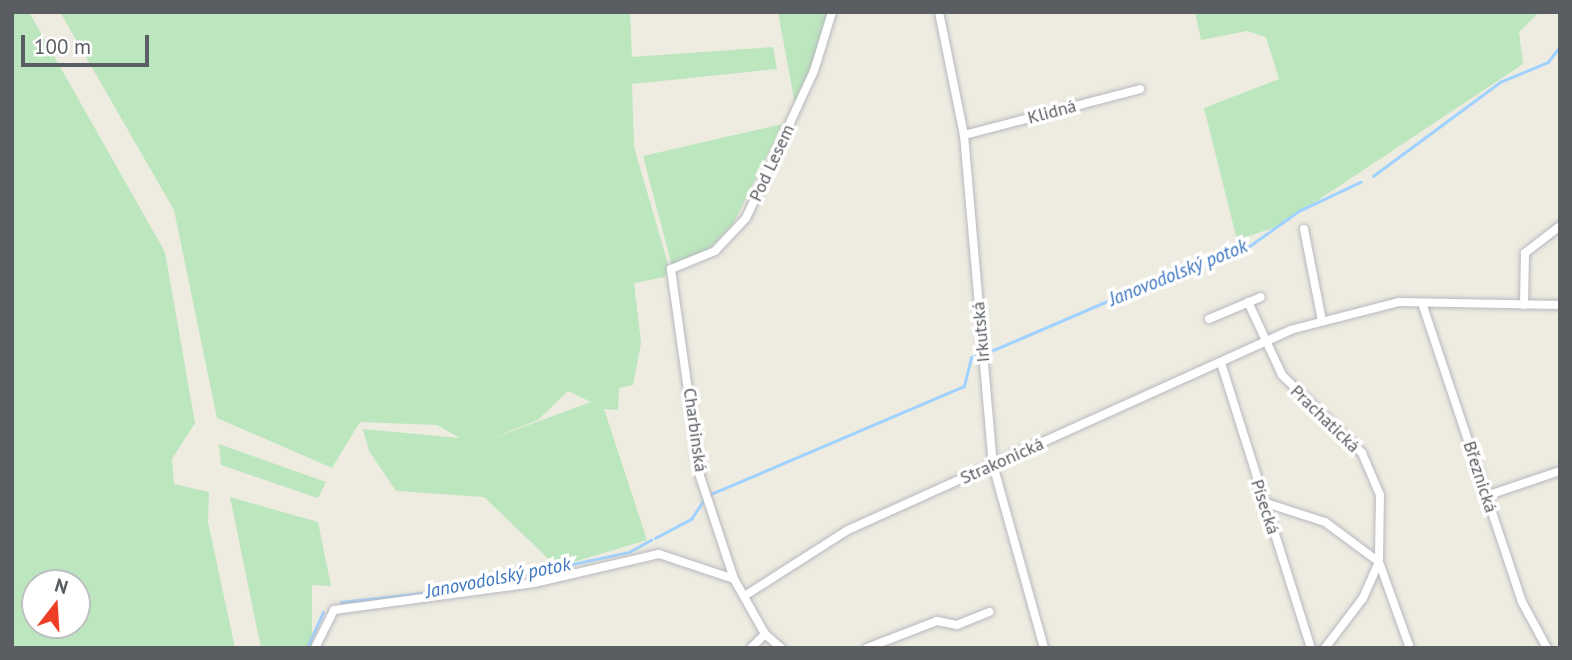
<!DOCTYPE html>
<meta charset="utf-8">
<style>
body{margin:0}
#map{position:relative;width:1572px;height:660px;overflow:hidden;background:#eeebe1;font-family:"PT Sans",sans-serif}
div>[style]{position:absolute}
.green>*{inset:0;background:#bce6be}
.stream>*{height:2.5px;margin:-1.25px;padding:0 1.25px;transform-origin:1.25px;border-radius:1.25px;background:#a0d2ff}
.roads{filter:drop-shadow(0 0 2px #b7b9bf) drop-shadow(0 0 2px #b7b9bf)}
.street>*{height:8px;margin:-4px;padding:0 4px;transform-origin:4px;border-radius:4px;background:#fff}
span{translate:-50% -50%;white-space:nowrap;text-align:center;line-height:1.15;-webkit-text-stroke:7px #fff;paint-order:stroke}
.street-label{font-size:18px;color:#5a5e63}
.water-label{font-size:19px;color:#3c76be;font-style:italic}
.frame{position:absolute;inset:0;border:14px solid #5a5e63;pointer-events:none}
.north{position:absolute;left:21px;top:569px;width:70px;height:70px;box-sizing:border-box;background:#fff;border:2px solid #bdbfc1;border-radius:50%;rotate:17deg;font-size:19px;font-weight:700;line-height:28px;text-align:center;color:#5a5e63}
.north::after{content:'';display:block;margin:auto;width:24px;height:32px;background:#ef3e26;clip-path:polygon(50% 0,100% 100%,50% 72%,0 100%)}
.scale{position:absolute;left:21px;top:35px;width:128px;height:32px;box-sizing:border-box;border:4px solid #5a5e63;border-top:0;padding-left:9px;font-size:21px;line-height:24px;white-space:nowrap;color:#5a5e63;-webkit-text-stroke:5px #fff;paint-order:stroke}
</style>
<div id="map">
<div class="green">
<i style="clip-path:polygon(evenodd,12px 12px,29px 12px,165px 252px,195px 423px,172px 459px,174px 484px,209px 492px,208px 522px,235px 648px,12px 648px,12px 12px,77px 583px,77px 625px,35px 625px,35px 583px,77px 583px)"></i>
<i style="clip-path:polygon(evenodd,60px 12px,630px 12px,632px 57px,773px 47px,777px 69px,632px 84px,634px 147px,668px 264px,665px 277px,634px 283px,641px 343px,633px 385px,619px 388px,618px 410px,604px 409px,647px 540px,557px 567px,484px 497px,396px 491px,369px 451px,363px 429px,460px 438px,437px 425px,360px 422px,332px 468px,217px 418px,174px 210px,60px 12px,568px 391px,591px 402px,482px 442px,538px 420px,568px 391px)"></i>
<i style="clip-path:polygon(778px 12px,828px 12px,814px 67px,795px 104px)"></i>
<i style="clip-path:polygon(1195px 12px,1539px 12px,1519px 32px,1523px 64px,1279px 226px,1237px 240px,1204px 108px,1279px 79px,1266px 37px,1247px 31px,1201px 40px)"></i>
<i style="clip-path:polygon(783px 124px,733px 224px,708px 250px,672px 266px,643px 156px)"></i>
<i style="clip-path:polygon(219px 444px,326px 482px,318px 498px,221px 465px)"></i>
<i style="clip-path:polygon(230px 497px,318px 522px,331px 586px,312px 585px,312px 648px,261px 648px)"></i>
</div>
<div class="stream">
<i style="left:1373px;top:176px;width:158px;rotate:-36.5deg"></i>
<i style="left:1500px;top:82px;width:52px;rotate:-22.6deg"></i>
<i style="left:1548px;top:62px;width:20px;rotate:-53deg"></i>
<i style="left:989px;top:352px;width:225px;rotate:-23.3deg"></i>
<i style="left:1196px;top:263px;width:46px;rotate:-13.7deg"></i>
<i style="left:1241px;top:252px;width:71px;rotate:-35.3deg"></i>
<i style="left:1299px;top:211px;width:68px;rotate:-25.4deg"></i>
<i style="left:711px;top:494px;width:275px;rotate:-23.1deg"></i>
<i style="left:964px;top:386px;width:29px;rotate:-76deg"></i>
<i style="left:971px;top:358px;width:10px;rotate:-24deg"></i>
<i style="left:655px;top:538px;width:41px;rotate:-27.8deg"></i>
<i style="left:691px;top:519px;width:23px;rotate:-56deg"></i>
<i style="left:341px;top:602px;width:110px;rotate:-6.3deg"></i>
<i style="left:450px;top:590px;width:183px;rotate:-12deg"></i>
<i style="left:629px;top:552px;width:25px;rotate:-29deg"></i>
<i style="left:307px;top:648px;width:39px;rotate:-66deg"></i>
</div>
<div class="roads">
<div class="street">
<i style="left:939px;top:12px;width:126px;rotate:78.5deg"></i>
<i style="left:964px;top:135px;width:331px;rotate:85deg"></i>
<i style="left:993px;top:465px;width:190px;rotate:74.4deg"></i>
<i style="left:964px;top:135px;width:182px;rotate:-14.6deg"></i>
<i style="left:1304px;top:229px;width:94px;rotate:78.9deg"></i>
<i style="left:1248px;top:302px;width:81px;rotate:65deg"></i>
<i style="left:1282px;top:375px;width:112px;rotate:44.3deg"></i>
<i style="left:1362px;top:453px;width:46px;rotate:66.8deg"></i>
<i style="left:1380px;top:495px;width:67px;rotate:90.9deg"></i>
<i style="left:1379px;top:562px;width:39px;rotate:114deg"></i>
<i style="left:1363px;top:598px;width:63px;rotate:127.2deg"></i>
<i style="left:1422px;top:303px;width:315px;rotate:71.5deg"></i>
<i style="left:1522px;top:602px;width:52px;rotate:61.5deg"></i>
<i style="left:1524px;top:305px;width:52px;rotate:-88.9deg"></i>
<i style="left:1525px;top:253px;width:44px;rotate:-37.6deg"></i>
<i style="left:1209px;top:319px;width:56px;rotate:-22.9deg"></i>
<i style="left:1222px;top:366px;width:296px;rotate:72.5deg"></i>
<i style="left:1486px;top:496px;width:78px;rotate:-18.7deg"></i>
<i style="left:1263px;top:502px;width:65px;rotate:17.9deg"></i>
<i style="left:1325px;top:522px;width:67px;rotate:36.5deg"></i>
<i style="left:1379px;top:562px;width:91px;rotate:70.2deg"></i>
<i style="left:734px;top:579px;width:108px;rotate:-108.3deg"></i>
<i style="left:700px;top:476px;width:209px;rotate:-98deg"></i>
<i style="left:671px;top:269px;width:48px;rotate:-22.2deg"></i>
<i style="left:715px;top:251px;width:45px;rotate:-46.8deg"></i>
<i style="left:746px;top:218px;width:162px;rotate:-65.2deg"></i>
<i style="left:814px;top:71px;width:62px;rotate:-73deg"></i>
<i style="left:746px;top:595px;width:121px;rotate:-32.5deg"></i>
<i style="left:848px;top:530px;width:485px;rotate:-24.3deg"></i>
<i style="left:1290px;top:330px;width:113px;rotate:-14.4deg"></i>
<i style="left:1399px;top:302px;width:161px;rotate:1.1deg"></i>
<i style="left:315px;top:648px;width:42px;rotate:-63.4deg"></i>
<i style="left:334px;top:610px;width:202px;rotate:-7.7deg"></i>
<i style="left:534px;top:583px;width:128px;rotate:-13.1deg"></i>
<i style="left:659px;top:554px;width:79px;rotate:18.4deg"></i>
<i style="left:734px;top:579px;width:63px;rotate:60.6deg"></i>
<i style="left:765px;top:634px;width:21px;rotate:41deg"></i>
<i style="left:751px;top:648px;width:20px;rotate:-45deg"></i>
<i style="left:867px;top:648px;width:75px;rotate:-21.1deg"></i>
<i style="left:937px;top:621px;width:20px;rotate:11deg"></i>
<i style="left:957px;top:625px;width:35px;rotate:-22deg"></i>
</div>
</div>
<div class="street-label">
<span style="left:1052px;top:112px;rotate:-15deg">Klidná</span>
<span style="left:772px;top:163px;rotate:-65deg">Pod Lesem</span>
<span style="left:981px;top:332px;rotate:-95deg">Irkutská</span>
<span style="left:1325px;top:419px;rotate:44deg">Prachatická</span>
<span style="left:695px;top:430px;rotate:82deg">Charbinská</span>
<span style="left:1002px;top:461px;rotate:-24deg">Strakonická</span>
<span style="left:1480px;top:477px;rotate:72deg">Březnická</span>
<span style="left:1265px;top:507px;rotate:72deg">Písecká</span>
</div>
<div class="water-label">
<span style="left:1178px;top:273px;rotate:-22deg">Janovodolský potok</span>
<span style="left:498px;top:578px;rotate:-11deg">Janovodolský potok</span>
</div>
<div class="frame"></div>
<div class="north">N</div>
<div class="scale">100 m</div>
</div>
